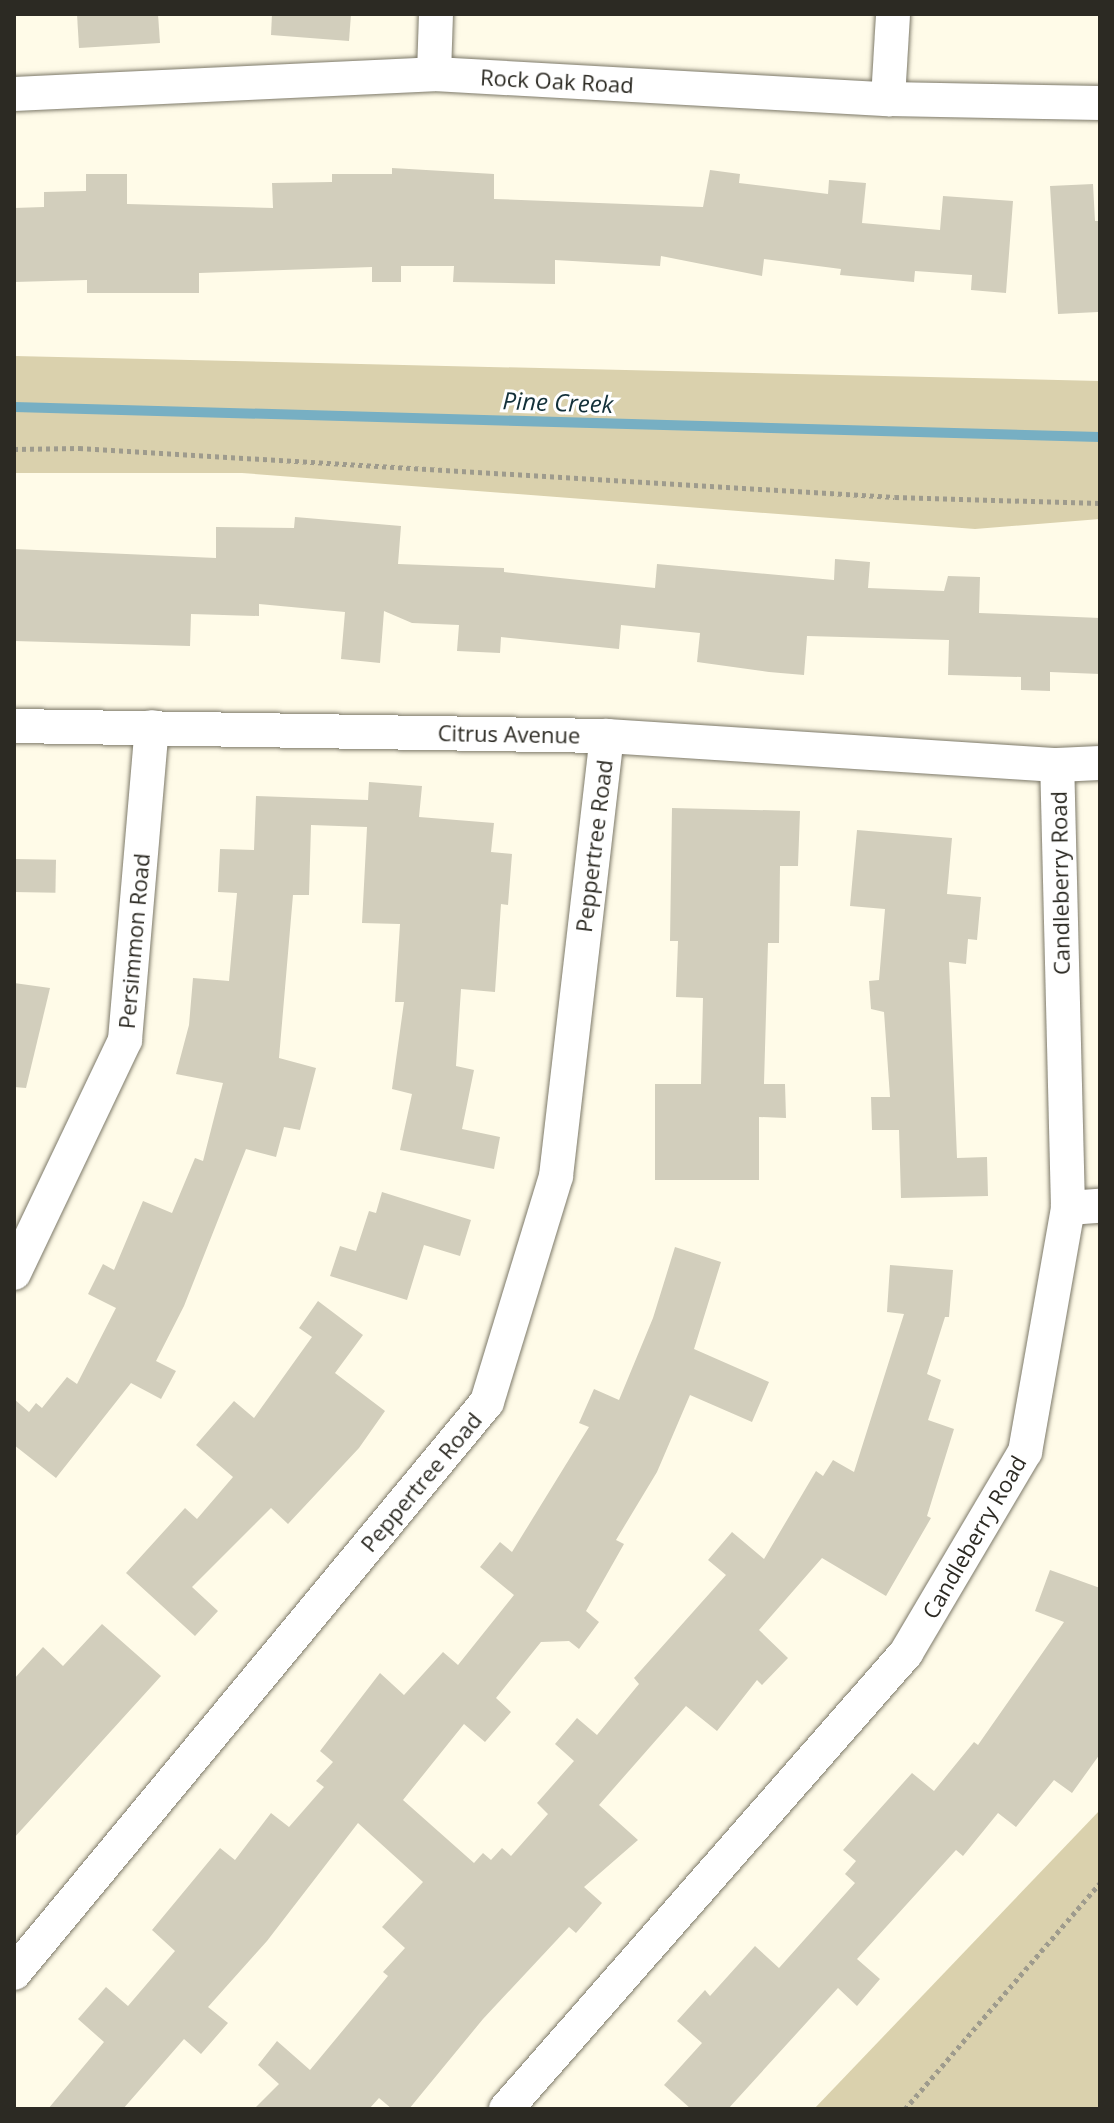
<!DOCTYPE html>
<style>
body{margin:0}
#map{position:relative;width:1114px;height:2123px;overflow:hidden;background:#fffbe8;font-family:"Open Sans",sans-serif}
div>[style]{position:absolute}
.green>*{inset:0;background:#dad1ad}
.stream>*{height:10px;margin:-5px;padding:0 5px;transform-origin:5px;border-radius:5px;background:#77afc3}
.building>*{inset:0;background:#d2cebc;transform-origin:0 0}
.path>*{height:5px;margin-top:-2.5px;transform-origin:0;background:repeating-linear-gradient(90deg,#9e9b8d 0 4px,transparent 0 8px)}
.roads{filter:drop-shadow(0 0 2px #7d7969) drop-shadow(0 0 2px #7d7969)}
.minor>*{height:34px;margin:-17px;padding:0 17px;transform-origin:17px;border-radius:17px;background:#fff}
span{translate:-50% -50%;white-space:nowrap;text-align:center;line-height:1.15;-webkit-text-stroke:6px #fff;paint-order:stroke}
.street-label{font-size:22px;color:#2c2a23}
.water-label{font-size:24px;color:#133039;font-style:italic}
.frame{position:absolute;inset:0;border:16px solid #2c2a23;pointer-events:none}
</style>
<div id="map">
<div class="green">
<i style="clip-path:polygon(14px 356px,1100px 381px,1100px 519px,975px 529px,242px 473px,14px 473px)"></i>
<i style="clip-path:polygon(1100px 1810px,1100px 2109px,814px 2109px)"></i>
</div>
<div class="stream">
<i style="left:14px;top:407px;width:1086px;rotate:1.58deg"></i>
</div>
<div class="building">
<i style="clip-path:polygon(77px 14px,158px 14px,160px 43px,79px 48px)"></i>
<i style="clip-path:polygon(272px 14px,351px 14px,349px 41px,271px 35px)"></i>
<i style="clip-path:polygon(392px 168px,494px 174px,494px 199px,703px 207px,710px 170px,740px 174px,739px 183px,828px 194px,829px 180px,866px 183px,862px 223px,940px 230px,943px 196px,1013px 201px,1006px 293px,971px 290px,972px 275px,915px 271px,914px 282px,840px 275px,841px 269px,764px 259px,762px 276px,661px 256px,660px 266px,555px 260px,555px 284px,453px 282px,454px 266px,401px 266px,401px 282px,372px 282px,372px 267px,199px 273px,199px 293px,87px 293px,87px 280px,14px 282px,14px 208px,44px 207px,44px 192px,86px 191px,86px 174px,127px 174px,127px 204px,273px 208px,272px 183px,332px 182px,332px 174px,392px 174px)"></i>
<i style="clip-path:polygon(1093px 184px,1095px 221px,1100px 221px,1098px 312px,1058px 314px,1050px 186px)"></i>
<i style="clip-path:polygon(295px 517px,401px 526px,398px 564px,504px 568px,504px 572px,655px 588px,657px 564px,834px 580px,835px 559px,870px 562px,868px 588px,944px 591px,948px 576px,980px 577px,979px 613px,1100px 618px,1100px 674px,1050px 672px,1050px 691px,1021px 690px,1021px 677px,948px 675px,949px 640px,807px 636px,804px 675px,769px 672px,697px 662px,700px 633px,621px 625px,619px 649px,501px 637px,500px 653px,457px 651px,459px 625px,412px 623px,384px 611px,380px 663px,341px 659px,345px 612px,259px 604px,259px 616px,191px 614px,190px 646px,14px 641px,14px 549px,216px 558px,216px 527px,294px 528px)"></i>
<i style="clip-path:polygon(369px 782px,422px 786px,419px 817px,494px 823px,491px 852px,512px 854px,508px 905px,501px 904px,495px 992px,461px 989px,456px 1066px,474px 1070px,462px 1129px,500px 1137px,494px 1169px,400px 1150px,412px 1094px,392px 1089px,404px 1002px,395px 1002px,400px 924px,362px 923px,367px 827px,311px 825px,309px 895px,293px 895px,279px 1058px,316px 1068px,300px 1130px,284px 1127px,276px 1157px,246px 1149px,184px 1306px,156px 1361px,176px 1371px,161px 1399px,131px 1383px,56px 1478px,14px 1445px,14px 1399px,29px 1412px,36px 1403px,42px 1408px,67px 1377px,77px 1384px,116px 1308px,88px 1294px,103px 1264px,114px 1270px,143px 1201px,172px 1213px,195px 1158px,203px 1161px,223px 1083px,176px 1074px,189px 1025px,193px 978px,229px 981px,237px 893px,218px 892px,220px 849px,254px 850px,256px 796px,368px 800px)"></i>
<i style="clip-path:polygon(672px 808px,800px 811px,798px 866px,780px 866px,779px 943px,768px 943px,764px 1084px,785px 1084px,786px 1118px,759px 1117px,759px 1180px,655px 1180px,655px 1084px,701px 1084px,703px 998px,676px 997px,678px 941px,670px 941px)"></i>
<i style="clip-path:polygon(857px 830px,952px 838px,947px 894px,981px 897px,977px 940px,968px 939px,966px 964px,949px 962px,957px 1158px,987px 1157px,988px 1196px,901px 1198px,899px 1130px,872px 1130px,871px 1097px,890px 1097px,884px 1012px,871px 1009px,869px 981px,879px 980px,885px 909px,850px 906px)"></i>
<i style="left:14px;top:859px;width:42px;height:33px;rotate:1deg"></i>
<i style="clip-path:polygon(14px 983px,50px 988px,26px 1088px,14px 1087px)"></i>
<i style="clip-path:polygon(382px 1192px,471px 1220px,460px 1256px,424px 1245px,407px 1300px,330px 1276px,340px 1246px,356px 1251px,369px 1211px,376px 1213px)"></i>
<i style="clip-path:polygon(675px 1247px,721px 1262px,694px 1349px,769px 1382px,752px 1422px,690px 1395px,657px 1472px,616px 1540px,624px 1544px,586px 1611px,599px 1622px,579px 1649px,569px 1641px,541px 1642px,496px 1698px,511px 1712px,485px 1742px,464px 1724px,403px 1800px,474px 1863px,483px 1853px,491px 1860px,502px 1848px,511px 1856px,548px 1814px,537px 1803px,574px 1761px,555px 1744px,577px 1718px,597px 1735px,639px 1684px,634px 1678px,726px 1575px,708px 1560px,732px 1532px,764px 1559px,816px 1471px,823px 1476px,833px 1460px,854px 1472px,904px 1314px,887px 1312px,890px 1265px,953px 1270px,949px 1317px,945px 1317px,927px 1374px,941px 1380px,928px 1420px,954px 1429px,927px 1516px,931px 1518px,886px 1596px,822px 1558px,759px 1630px,788px 1658px,762px 1685px,757px 1680px,717px 1731px,686px 1706px,599px 1805px,638px 1840px,584px 1887px,602px 1903px,576px 1933px,569px 1927px,483px 2019px,409px 2109px,392px 2109px,379px 2098px,369px 2109px,254px 2109px,279px 2084px,258px 2065px,277px 2041px,310px 2070px,388px 1976px,383px 1972px,405px 1948px,382px 1927px,423px 1882px,358px 1823px,267px 1941px,208px 2007px,228px 2023px,201px 2054px,184px 2039px,123px 2109px,48px 2109px,104px 2042px,78px 2019px,106px 1987px,128px 2006px,175px 1951px,152px 1930px,220px 1848px,235px 1860px,271px 1813px,289px 1827px,324px 1787px,316px 1781px,333px 1762px,320px 1751px,380px 1673px,404px 1695px,443px 1652px,458px 1665px,514px 1595px,480px 1567px,500px 1542px,512px 1552px,589px 1427px,579px 1423px,594px 1389px,619px 1400px,653px 1318px)"></i>
<i style="clip-path:polygon(318px 1301px,363px 1335px,335px 1373px,385px 1411px,359px 1448px,288px 1524px,271px 1508px,192px 1587px,218px 1611px,195px 1636px,126px 1573px,185px 1508px,197px 1519px,233px 1477px,196px 1445px,234px 1401px,254px 1418px,312px 1337px,299px 1328px)"></i>
<i style="clip-path:polygon(1050px 1570px,1100px 1588px,1100px 1754px,1072px 1793px,1054px 1780px,1016px 1827px,998px 1813px,963px 1856px,956px 1850px,857px 1959px,880px 1979px,857px 2006px,838px 1988px,728px 2109px,691px 2109px,664px 2085px,702px 2043px,677px 2021px,705px 1990px,710px 1996px,755px 1946px,779px 1968px,855px 1883px,845px 1874px,856px 1861px,843px 1850px,912px 1773px,934px 1791px,974px 1742px,978px 1745px,1064px 1622px,1035px 1611px)"></i>
<i style="clip-path:polygon(102px 1624px,161px 1676px,14px 1838px,14px 1679px,43px 1647px,63px 1666px)"></i>
</div>
<div class="path">
<i style="left:14px;top:449px;width:65px;rotate:-0.9deg"></i>
<i style="left:79px;top:448px;width:817px;rotate:3.44deg"></i>
<i style="left:895px;top:497px;width:205px;rotate:1.7deg"></i>
<i style="left:905px;top:2109px;width:298px;rotate:-49.2deg"></i>
</div>
<div class="roads">
<div class="minor">
<i style="left:434px;top:74px;width:60px;rotate:-88.1deg"></i>
<i style="left:14px;top:94px;width:420px;rotate:-2.7deg"></i>
<i style="left:434px;top:74px;width:455px;rotate:3.2deg"></i>
<i style="left:888px;top:99px;width:212px;rotate:1.1deg"></i>
<i style="left:888px;top:99px;width:85px;rotate:-86.6deg"></i>
<i style="left:14px;top:726px;width:593px;rotate:0.97deg"></i>
<i style="left:607px;top:736px;width:451px;rotate:3.7deg"></i>
<i style="left:1057px;top:765px;width:43px;rotate:-2.7deg"></i>
<i style="left:1068px;top:1208px;width:32px;rotate:-4deg"></i>
<i style="left:14px;top:1273px;width:258px;rotate:-64.5deg"></i>
<i style="left:125px;top:1040px;width:314px;rotate:-85.1deg"></i>
<i style="left:14px;top:1973px;width:741px;rotate:-50.36deg"></i>
<i style="left:487px;top:1402px;width:236px;rotate:-73deg"></i>
<i style="left:556px;top:1176px;width:443px;rotate:-83.4deg"></i>
<i style="left:506px;top:2109px;width:607px;rotate:-48.74deg"></i>
<i style="left:906px;top:1653px;width:234px;rotate:-59.4deg"></i>
<i style="left:1025px;top:1452px;width:248px;rotate:-80deg"></i>
<i style="left:1068px;top:1208px;width:443px;rotate:-91.4deg"></i>
</div>
</div>
<div class="street-label">
<span style="left:557px;top:81px;rotate:3deg">Rock Oak Road</span>
<span style="left:509px;top:734px;rotate:1deg">Citrus Avenue</span>
<span style="left:594px;top:846px;rotate:-83deg">Peppertree Road</span>
<span style="left:1060px;top:883px;rotate:-91deg">Candleberry Road</span>
<span style="left:134px;top:941px;rotate:-85deg">Persimmon Road</span>
<span style="left:421px;top:1482px;rotate:-50deg">Peppertree Road</span>
<span style="left:974px;top:1537px;rotate:-60deg">Candleberry Road</span>
</div>
<div class="water-label">
<span style="left:558px;top:402px;rotate:2deg">Pine Creek</span>
</div>
<div class="frame"></div>
</div>
